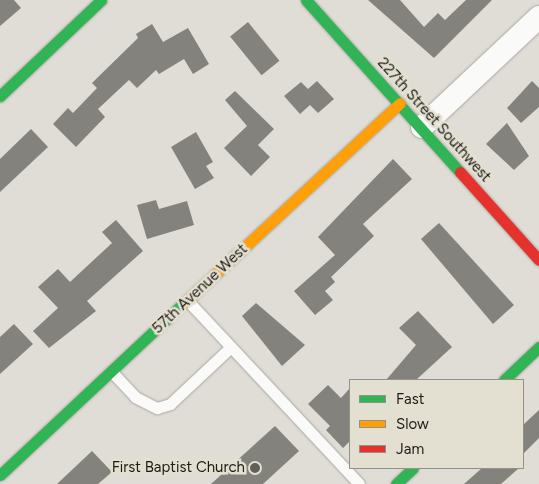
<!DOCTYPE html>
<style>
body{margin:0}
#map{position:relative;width:539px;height:484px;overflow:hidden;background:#dfddd5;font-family:Figtree,sans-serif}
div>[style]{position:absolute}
.building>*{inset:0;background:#84827d;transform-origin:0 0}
.roads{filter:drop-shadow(0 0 1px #aaa8a2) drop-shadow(0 0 1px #aaa8a2)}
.lane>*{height:11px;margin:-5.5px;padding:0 5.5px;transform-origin:5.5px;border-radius:5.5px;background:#fafaf9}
.street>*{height:22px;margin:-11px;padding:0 11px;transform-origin:11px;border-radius:11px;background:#fafaf9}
.fast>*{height:11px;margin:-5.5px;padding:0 5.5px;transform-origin:5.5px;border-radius:5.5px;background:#30b455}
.slow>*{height:11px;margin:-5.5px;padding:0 5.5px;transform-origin:5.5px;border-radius:5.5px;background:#ff9f0a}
.jam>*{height:11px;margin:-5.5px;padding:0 5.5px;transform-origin:5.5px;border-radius:5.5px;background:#e5322d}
.dots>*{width:14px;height:14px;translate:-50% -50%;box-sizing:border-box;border:2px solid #e3dfd1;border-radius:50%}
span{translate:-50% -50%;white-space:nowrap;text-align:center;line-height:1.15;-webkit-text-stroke:5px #e3dfd1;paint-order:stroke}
.street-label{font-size:15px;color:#1c1b16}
.poi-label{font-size:15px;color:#1c1b16}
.right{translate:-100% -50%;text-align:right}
.legend{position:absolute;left:349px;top:379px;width:175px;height:90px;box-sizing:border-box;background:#e3dfd1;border:1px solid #939186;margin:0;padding:6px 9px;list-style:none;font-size:15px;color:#1c1b16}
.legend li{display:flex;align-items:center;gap:10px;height:25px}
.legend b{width:25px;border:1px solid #939186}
</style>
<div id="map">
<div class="building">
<i style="clip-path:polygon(0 0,14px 0,21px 8px,0 26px)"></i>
<i style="clip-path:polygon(368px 0,400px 0,424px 27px,438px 13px,445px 20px,466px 0,492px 0,434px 58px)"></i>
<i style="left:248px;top:22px;width:50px;height:23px;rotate:51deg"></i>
<i style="clip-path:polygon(152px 24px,163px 42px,188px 28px,209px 64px,193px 74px,184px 59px,159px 74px,156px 70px,137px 88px,129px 80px,98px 109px,105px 117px,76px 147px,53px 124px,68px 108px,73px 113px,97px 88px,92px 83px,138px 38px,136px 34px)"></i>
<i style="clip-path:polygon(317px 81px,334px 99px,318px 113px,310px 105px,300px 114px,284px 96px,301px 82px,308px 89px)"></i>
<i style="clip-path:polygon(532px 81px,539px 88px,539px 107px,521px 123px,507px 108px)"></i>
<i style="clip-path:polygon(235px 91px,274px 129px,258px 145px,270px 157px,251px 176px,224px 148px,247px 126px,225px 100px)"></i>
<i style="clip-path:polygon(507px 123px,529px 156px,514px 170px,486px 144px)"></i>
<i style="clip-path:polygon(31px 129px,48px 147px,0 192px,0 159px)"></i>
<i style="clip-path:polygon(196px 132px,213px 162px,206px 166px,214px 178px,195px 189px,171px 147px)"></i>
<i style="clip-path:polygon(393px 159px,412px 179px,363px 224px,374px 236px,331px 277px,335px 282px,325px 291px,333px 300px,315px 315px,294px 291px,335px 255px,318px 237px)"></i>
<i style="clip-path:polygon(156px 200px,159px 209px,187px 201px,194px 225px,147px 239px,137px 205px)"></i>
<i style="clip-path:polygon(116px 220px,143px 251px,87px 301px,96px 311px,49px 348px,33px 331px,58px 308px,38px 287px,58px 269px,70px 282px,112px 243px,102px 232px)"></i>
<i style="clip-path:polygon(439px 223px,514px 305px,493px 324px,421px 239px)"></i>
<i style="clip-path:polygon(256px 303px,305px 345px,282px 366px,242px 316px)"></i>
<i style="clip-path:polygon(418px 311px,452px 347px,416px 380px,386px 380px,416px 345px,399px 328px)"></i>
<i style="clip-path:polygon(14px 324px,33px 344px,0 374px,0 337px)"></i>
<i style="clip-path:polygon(328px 385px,341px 398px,350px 388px,350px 441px,343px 448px,326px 430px,330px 426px,308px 404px)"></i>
<i style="clip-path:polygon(539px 410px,539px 438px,523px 454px,523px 425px)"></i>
<i style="clip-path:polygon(275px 426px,299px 451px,263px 484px,211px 484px)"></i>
<i style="clip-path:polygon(92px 451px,112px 472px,98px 484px,57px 484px)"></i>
<i style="clip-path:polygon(482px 468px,519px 468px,501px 484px,464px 484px)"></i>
</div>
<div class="roads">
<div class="lane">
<i style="left:188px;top:301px;width:250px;rotate:46.9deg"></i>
<i style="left:112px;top:372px;width:34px;rotate:47deg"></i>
<i style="left:135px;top:397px;width:25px;rotate:27deg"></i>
<i style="left:157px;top:408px;width:14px;rotate:-17deg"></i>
<i style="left:170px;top:404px;width:83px;rotate:-43.1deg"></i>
</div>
<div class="street">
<i style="left:422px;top:127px;width:161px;rotate:-43.2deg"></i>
</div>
<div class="fast">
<i style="left:306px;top:0;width:231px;rotate:48.2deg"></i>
<i style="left:0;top:96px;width:139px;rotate:-43.5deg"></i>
<i style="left:504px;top:380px;width:48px;rotate:-43.3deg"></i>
<i style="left:0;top:475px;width:252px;rotate:-43.1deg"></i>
<i style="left:396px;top:484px;width:23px;rotate:-43deg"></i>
</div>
<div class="slow">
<i style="left:184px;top:303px;width:294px;rotate:-42.8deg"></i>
</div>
<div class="jam">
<i style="left:460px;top:172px;width:118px;rotate:48.1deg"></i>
</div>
</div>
<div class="dots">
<i style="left:255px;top:468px;background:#605f59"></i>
</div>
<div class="street-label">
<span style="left:434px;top:120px;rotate:48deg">227th Street Southwest</span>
<span style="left:200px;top:289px;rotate:-43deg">57th Avenue West</span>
</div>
<div class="poi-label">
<span class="right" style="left:245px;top:468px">First Baptist Church</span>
</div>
<ul class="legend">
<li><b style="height:6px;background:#30b455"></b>Fast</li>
<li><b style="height:6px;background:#ff9f0a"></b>Slow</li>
<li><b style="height:6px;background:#e5322d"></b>Jam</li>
</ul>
</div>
